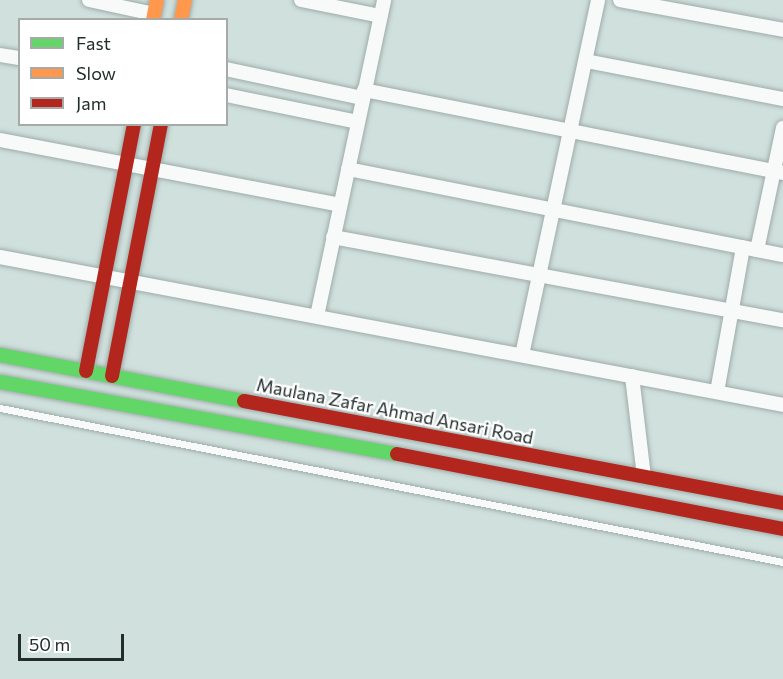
<!DOCTYPE html>
<style>
body{margin:0}
#map{position:relative;width:783px;height:679px;overflow:hidden;background:#cfe0dd;font-family:Commissioner,sans-serif}
div>[style]{position:absolute}
.roads{filter:drop-shadow(0 0 2px #9faca9) drop-shadow(0 0 2px #9faca9)}
.lane>*{height:7px;margin:-3.5px;padding:0 3.5px;transform-origin:3.5px;border-radius:3.5px;background:#f8fafa}
.street>*{height:14px;margin:-7px;padding:0 7px;transform-origin:7px;border-radius:7px;background:#f8fafa}
.fast>*{height:14px;margin:-7px;padding:0 7px;transform-origin:7px;border-radius:7px;background:#63d668}
.slow>*{height:14px;margin:-7px;padding:0 7px;transform-origin:7px;border-radius:7px;background:#ff974d}
.jam>*{height:14px;margin:-7px;padding:0 7px;transform-origin:7px;border-radius:7px;background:#b3261e}
span{translate:-50% -50%;white-space:nowrap;text-align:center;line-height:1.15;-webkit-text-stroke:4.5px #fff;paint-order:stroke}
.street-label{font-size:18px;color:#212e2b}
.legend{position:absolute;left:18px;top:18px;width:210px;height:108px;box-sizing:border-box;background:#fff;border:2px solid #a6abaa;margin:0;padding:8px 10px;list-style:none;font-size:18px;color:#212e2b}
.legend li{display:flex;align-items:center;gap:12px;height:30px}
.legend b{width:30px;border:2px solid #a6abaa}
.scale{position:absolute;left:18px;top:634px;width:106px;height:27px;box-sizing:border-box;border:3px solid #212e2b;border-top:0;padding-left:8px;font-size:18px;line-height:21px;white-space:nowrap;color:#212e2b;-webkit-text-stroke:4px #fff;paint-order:stroke}
</style>
<div id="map">
<div class="roads">
<div class="lane">
<i style="left:0;top:408px;width:798px;rotate:11.13deg"></i>
</div>
<div class="street">
<i style="left:89px;top:0;width:66px;rotate:12.2deg"></i>
<i style="left:301px;top:0;width:81px;rotate:11.4deg"></i>
<i style="left:620px;top:0;width:166px;rotate:10.4deg"></i>
<i style="left:0;top:55px;width:20px;rotate:9deg"></i>
<i style="left:586px;top:61px;width:201px;rotate:10.9deg"></i>
<i style="left:226px;top:69px;width:140px;rotate:12deg"></i>
<i style="left:364px;top:90px;width:427px;rotate:11.2deg"></i>
<i style="left:226px;top:95px;width:134px;rotate:11.6deg"></i>
<i style="left:0;top:140px;width:346px;rotate:10.8deg"></i>
<i style="left:348px;top:169px;width:443px;rotate:11.2deg"></i>
<i style="left:333px;top:237px;width:458px;rotate:10.5deg"></i>
<i style="left:757px;top:250px;width:125px;rotate:-78deg"></i>
<i style="left:0;top:257px;width:797px;rotate:10.7deg"></i>
<i style="left:317px;top:316px;width:323px;rotate:-78deg"></i>
<i style="left:522px;top:355px;width:363px;rotate:-77.9deg"></i>
<i style="left:632px;top:376px;width:101px;rotate:83.2deg"></i>
<i style="left:717px;top:392px;width:147px;rotate:-79.8deg"></i>
</div>
<div class="fast">
<i style="left:0;top:355px;width:248px;rotate:10.7deg"></i>
<i style="left:0;top:382px;width:403px;rotate:10.3deg"></i>
</div>
<div class="slow">
<i style="left:153px;top:20px;width:20px;rotate:-79deg"></i>
<i style="left:181px;top:20px;width:20px;rotate:-79deg"></i>
</div>
<div class="jam">
<i style="left:86px;top:371px;width:252px;rotate:-79deg"></i>
<i style="left:112px;top:376px;width:257px;rotate:-79deg"></i>
<i style="left:244px;top:401px;width:549px;rotate:10.72deg"></i>
<i style="left:397px;top:454px;width:393px;rotate:11deg"></i>
</div>
</div>
<div class="street-label">
<span style="left:395px;top:411px;rotate:11deg">Maulana Zafar Ahmad Ansari Road</span>
</div>
<ul class="legend">
<li><b style="height:8px;background:#63d668"></b>Fast</li>
<li><b style="height:8px;background:#ff974d"></b>Slow</li>
<li><b style="height:8px;background:#b3261e"></b>Jam</li>
</ul>
<div class="scale">50 m</div>
</div>
